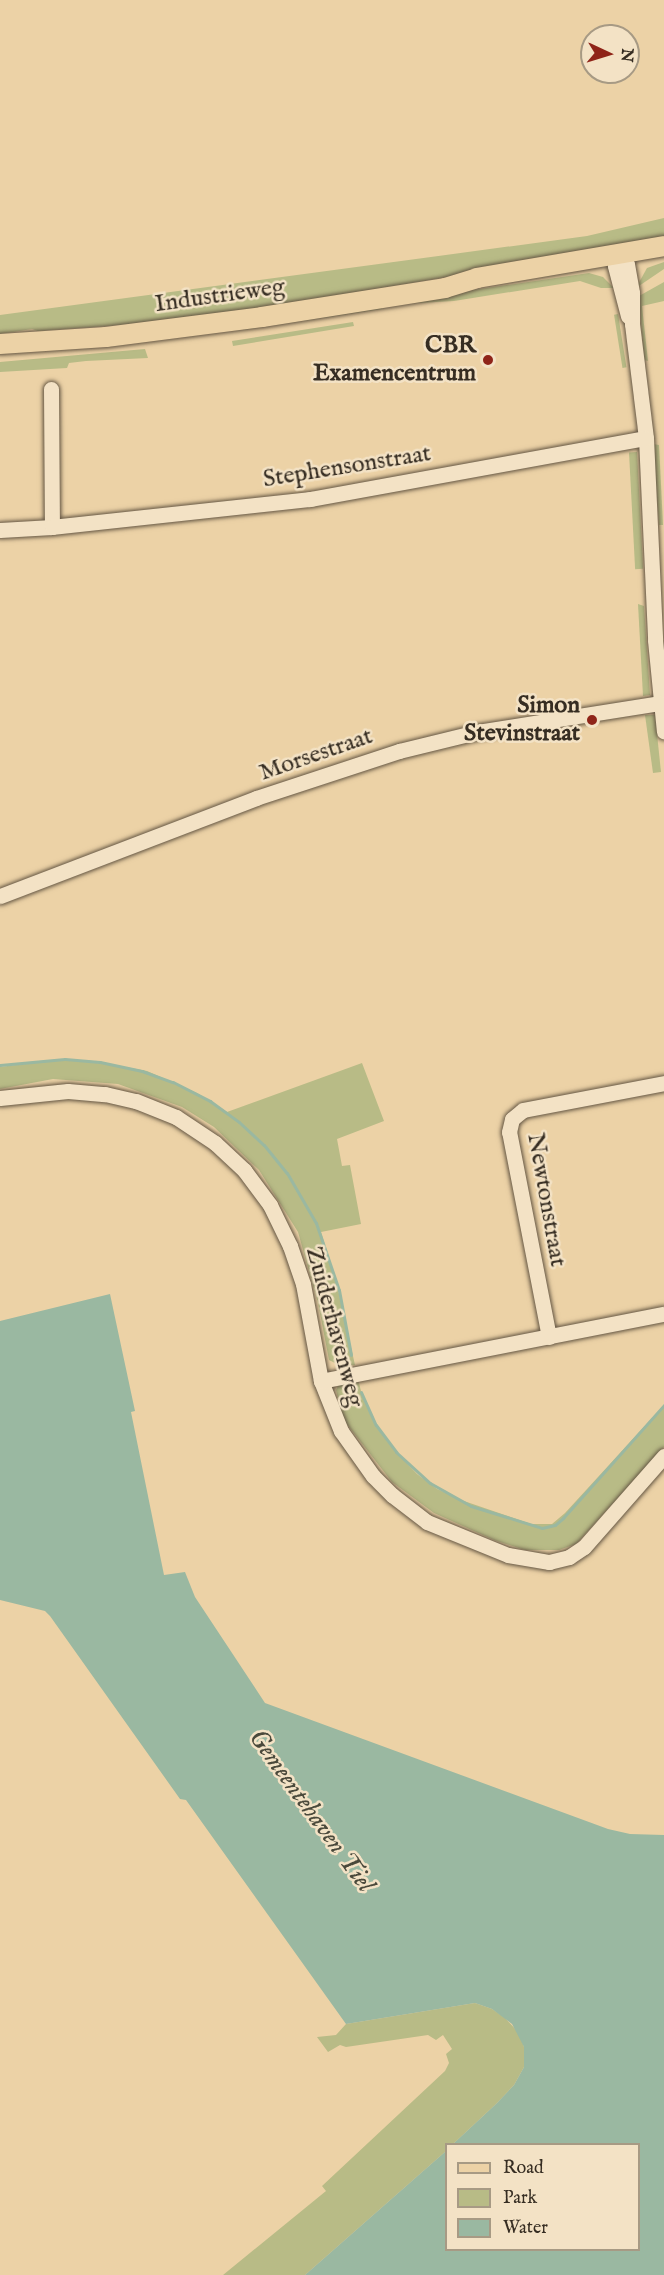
<!DOCTYPE html>
<style>
body{margin:0}
#map{position:relative;width:664px;height:2275px;overflow:hidden;background:#ecd2a6;font-family:"IM FELL English",serif}
div>[style]{position:absolute}
.green>*{inset:0;background:#b8bb86;transform-origin:0 0}
.water>*{inset:0;background:#9ab8a1}
.stream>*{height:3px;margin:-1.5px;padding:0 1.5px;transform-origin:1.5px;border-radius:1.5px;background:#9ab8a1}
.roads{filter:drop-shadow(0 0 2px #645643) drop-shadow(0 0 2px #645643)}
.minor>*{height:15px;margin:-7.5px;padding:0 7.5px;transform-origin:7.5px;border-radius:7.5px;background:#f3e2c5}
.major>*{height:20px;margin:-10px;padding:0 10px;transform-origin:10px;border-radius:10px;background:#ecd2a6}
.dots>*{width:16px;height:16px;translate:-50% -50%;box-sizing:border-box;border:3px solid #f3e2c5;border-radius:50%}
span{translate:-50% -50%;white-space:nowrap;text-align:center;line-height:1.15;-webkit-text-stroke:5px #f3e2c5;paint-order:stroke}
.street-label{font-size:24px;color:#362d22}
.poi-label{font-size:24px;color:#362d22;font-weight:700}
.right{translate:-100% -50%;text-align:right}
.water-label{font-size:26px;color:#4a493b;font-style:italic}
.legend{position:absolute;left:445px;top:2143px;width:195px;height:108px;box-sizing:border-box;background:#f3e2c5;border:2px solid #a79a84;margin:0;padding:8px 10px;list-style:none;font-size:18px;color:#362d22}
.legend li{display:flex;align-items:center;gap:12px;height:30px}
.legend b{width:30px;border:2px solid #a79a84}
.north{position:absolute;left:580px;top:24px;width:60px;height:60px;box-sizing:border-box;background:#f3e2c5;border:2px solid #a79a84;border-radius:50%;rotate:94deg;font-size:16px;font-weight:700;line-height:24px;text-align:center;color:#362d22}
.north::after{content:'';display:block;margin:auto;width:21px;height:27px;background:#8f2418;clip-path:polygon(50% 0,100% 100%,50% 72%,0 100%)}
</style>
<div id="map">
<div class="green">
<i style="clip-path:polygon(664px 218px,664px 240px,282px 305px,121px 325px,38px 331px,32px 329px,0 334px,0 315px,587px 236px)"></i>
<i style="clip-path:polygon(664px 262px,664px 269px,636px 288px,647px 268px)"></i>
<i style="clip-path:polygon(589px 273px,603px 277px,614px 288px,601px 288px,580px 281px,454px 301px,382px 305px,382px 309px,243px 330px,242px 324px)"></i>
<i style="clip-path:polygon(664px 282px,664px 301px,642px 306px,648px 361px,644px 360px,639px 296px)"></i>
<i style="left:618px;top:314px;width:54px;height:4px;rotate:81deg"></i>
<i style="clip-path:polygon(353px 322px,354px 326px,233px 346px,232px 341px)"></i>
<i style="clip-path:polygon(145px 349px,148px 358px,86px 361px,69px 363px,67px 368px,0 372px,0 362px)"></i>
<i style="clip-path:polygon(653px 444px,659px 445px,663px 525px,659px 525px)"></i>
<i style="left:637px;top:452px;width:117px;height:8px;rotate:87deg"></i>
<i style="clip-path:polygon(638px 604px,644px 606px,650px 695px,643px 696px)"></i>
<i style="clip-path:polygon(645px 715px,655px 715px,661px 772px,653px 773px)"></i>
<i style="clip-path:polygon(61px 1059px,93px 1061px,147px 1071px,197px 1093px,227px 1112px,362px 1063px,384px 1121px,337px 1139px,342px 1166px,350px 1165px,361px 1224px,321px 1232px,335px 1276px,355px 1365px,341px 1366px,329px 1360px,318px 1303px,298px 1232px,259px 1170px,214px 1127px,182px 1107px,118px 1084px,53px 1079px,0 1089px,0 1067px)"></i>
<i style="clip-path:polygon(357px 1375px,361px 1391px,375px 1422px,399px 1455px,417px 1474px,437px 1489px,461px 1500px,531px 1524px,552px 1524px,565px 1513px,664px 1405px,664px 1447px,576px 1544px,559px 1550px,525px 1550px,494px 1540px,434px 1513px,392px 1482px,346px 1423px,341px 1410px,336px 1390px,339px 1384px)"></i>
<i style="clip-path:polygon(475px 2003px,492px 2009px,504px 2017px,519px 2033px,524px 2047px,524px 2067px,514px 2085px,497px 2103px,453px 2144px,446px 2144px,446px 2151px,305px 2275px,223px 2275px,326px 2191px,322px 2186px,445px 2071px,449px 2063px,446px 2054px,452px 2049px,443px 2035px,436px 2040px,428px 2035px,346px 2047px,340px 2045px,328px 2052px,317px 2037px,336px 2035px,346px 2024px)"></i>
</div>
<div class="water">
<i style="clip-path:polygon(110px 1294px,135px 1411px,131px 1412px,164px 1575px,185px 1572px,195px 1597px,265px 1703px,608px 1829px,630px 1834px,664px 1835px,664px 2275px,305px 2275px,446px 2151px,446px 2250px,638px 2250px,638px 2144px,453px 2144px,497px 2103px,514px 2085px,524px 2067px,524px 2047px,512px 2024px,492px 2009px,475px 2003px,346px 2024px,186px 1800px,180px 1799px,50px 1616px,45px 1611px,0 1600px,0 1321px)"></i>
</div>
<div class="stream">
<i style="left:0;top:1065px;width:65px;rotate:-5.3deg"></i>
<i style="left:65px;top:1059px;width:35px;rotate:5deg"></i>
<i style="left:100px;top:1062px;width:43px;rotate:12.1deg"></i>
<i style="left:142px;top:1071px;width:33px;rotate:20deg"></i>
<i style="left:173px;top:1082px;width:42px;rotate:27.2deg"></i>
<i style="left:210px;top:1101px;width:36px;rotate:36deg"></i>
<i style="left:239px;top:1122px;width:34px;rotate:43deg"></i>
<i style="left:264px;top:1145px;width:36px;rotate:51deg"></i>
<i style="left:287px;top:1173px;width:58px;rotate:59.9deg"></i>
<i style="left:316px;top:1223px;width:71px;rotate:71.1deg"></i>
<i style="left:339px;top:1290px;width:66px;rotate:79.5deg"></i>
<i style="left:361px;top:1392px;width:36px;rotate:66deg"></i>
<i style="left:376px;top:1425px;width:34px;rotate:53deg"></i>
<i style="left:396px;top:1452px;width:46px;rotate:42.4deg"></i>
<i style="left:430px;top:1483px;width:47px;rotate:29.3deg"></i>
<i style="left:471px;top:1506px;width:74px;rotate:17.2deg"></i>
<i style="left:542px;top:1528px;width:13px;rotate:-13deg"></i>
<i style="left:555px;top:1525px;width:11px;rotate:-41deg"></i>
<i style="left:563px;top:1518px;width:152px;rotate:-48.2deg"></i>
</div>
<div class="roads">
<div class="minor">
<i style="left:618px;top:254px;width:13px;rotate:48deg"></i>
<i style="left:627px;top:264px;width:29px;rotate:80deg"></i>
<i style="left:632px;top:293px;width:31px;rotate:90deg"></i>
<i style="left:632px;top:324px;width:115px;rotate:83deg"></i>
<i style="left:646px;top:438px;width:202px;rotate:87.4deg"></i>
<i style="left:655px;top:640px;width:92px;rotate:84.4deg"></i>
<i style="left:618px;top:254px;width:12px;rotate:104deg"></i>
<i style="left:615px;top:266px;width:52px;rotate:75.4deg"></i>
<i style="left:51px;top:389px;width:138px;rotate:89.6deg"></i>
<i style="left:0;top:530px;width:52px;rotate:-3.3deg"></i>
<i style="left:52px;top:527px;width:260px;rotate:-6.2deg"></i>
<i style="left:310px;top:499px;width:341px;rotate:-10.3deg"></i>
<i style="left:0;top:896px;width:274px;rotate:-20.9deg"></i>
<i style="left:256px;top:798px;width:151px;rotate:-18.2deg"></i>
<i style="left:399px;top:751px;width:80px;rotate:-13.7deg"></i>
<i style="left:477px;top:732px;width:185px;rotate:-9deg"></i>
<i style="left:0;top:1098px;width:68px;rotate:-5.9deg"></i>
<i style="left:68px;top:1091px;width:37px;rotate:5deg"></i>
<i style="left:105px;top:1094px;width:32px;rotate:13deg"></i>
<i style="left:136px;top:1101px;width:43px;rotate:21.8deg"></i>
<i style="left:176px;top:1117px;width:47px;rotate:33.7deg"></i>
<i style="left:215px;top:1143px;width:40px;rotate:43deg"></i>
<i style="left:244px;top:1170px;width:44px;rotate:53.4deg"></i>
<i style="left:270px;top:1205px;width:46px;rotate:64deg"></i>
<i style="left:290px;top:1246px;width:40px;rotate:71.1deg"></i>
<i style="left:303px;top:1284px;width:99px;rotate:79.5deg"></i>
<i style="left:321px;top:1381px;width:54px;rotate:68.2deg"></i>
<i style="left:341px;top:1431px;width:55px;rotate:54.6deg"></i>
<i style="left:373px;top:1476px;width:27px;rotate:45deg"></i>
<i style="left:392px;top:1495px;width:44px;rotate:37.6deg"></i>
<i style="left:427px;top:1522px;width:87px;rotate:22.2deg"></i>
<i style="left:508px;top:1555px;width:42px;rotate:9.7deg"></i>
<i style="left:549px;top:1562px;width:21px;rotate:-14deg"></i>
<i style="left:569px;top:1557px;width:18px;rotate:-34deg"></i>
<i style="left:584px;top:1547px;width:121px;rotate:-48.7deg"></i>
<i style="left:549px;top:1337px;width:209px;rotate:-101deg"></i>
<i style="left:509px;top:1132px;width:13px;rotate:-77deg"></i>
<i style="left:512px;top:1119px;width:14px;rotate:-39deg"></i>
<i style="left:523px;top:1110px;width:144px;rotate:-10.8deg"></i>
<i style="left:321px;top:1381px;width:349px;rotate:-11.1deg"></i>
</div>
<div class="major">
<i style="left:0;top:344px;width:106px;rotate:-3.8deg"></i>
<i style="left:106px;top:337px;width:157px;rotate:-7.3deg"></i>
<i style="left:262px;top:317px;width:185px;rotate:-9deg"></i>
<i style="left:445px;top:288px;width:34px;rotate:-17deg"></i>
<i style="left:477px;top:278px;width:190px;rotate:-9.7deg"></i>
</div>
</div>
<div class="dots">
<i style="left:488px;top:360px;background:#8f2418"></i>
<i style="left:592px;top:720px;background:#8f2418"></i>
</div>
<div class="street-label">
<span style="left:220px;top:296px;rotate:-8deg">Industrieweg</span>
<span style="left:347px;top:467px;rotate:-9deg">Stephensonstraat</span>
<span style="left:316px;top:755px;rotate:-19deg">Morsestraat</span>
<span style="left:546px;top:1200px;rotate:80deg">Newtonstraat</span>
<span style="left:334px;top:1327px;rotate:75deg">Zuiderhavenweg</span>
</div>
<div class="poi-label">
<span class="right" style="left:476px;top:360px">CBR<br>Examencentrum</span>
<span class="right" style="left:580px;top:720px">Simon<br>Stevinstraat</span>
</div>
<div class="water-label">
<span style="left:311px;top:1811px;rotate:54deg">Gemeentehaven Tiel</span>
</div>
<ul class="legend">
<li><b style="height:8px;background:#ecd2a6"></b>Road</li>
<li><b style="height:16px;background:#b8bb86"></b>Park</li>
<li><b style="height:16px;background:#9ab8a1"></b>Water</li>
</ul>
<div class="north">N</div>
</div>
